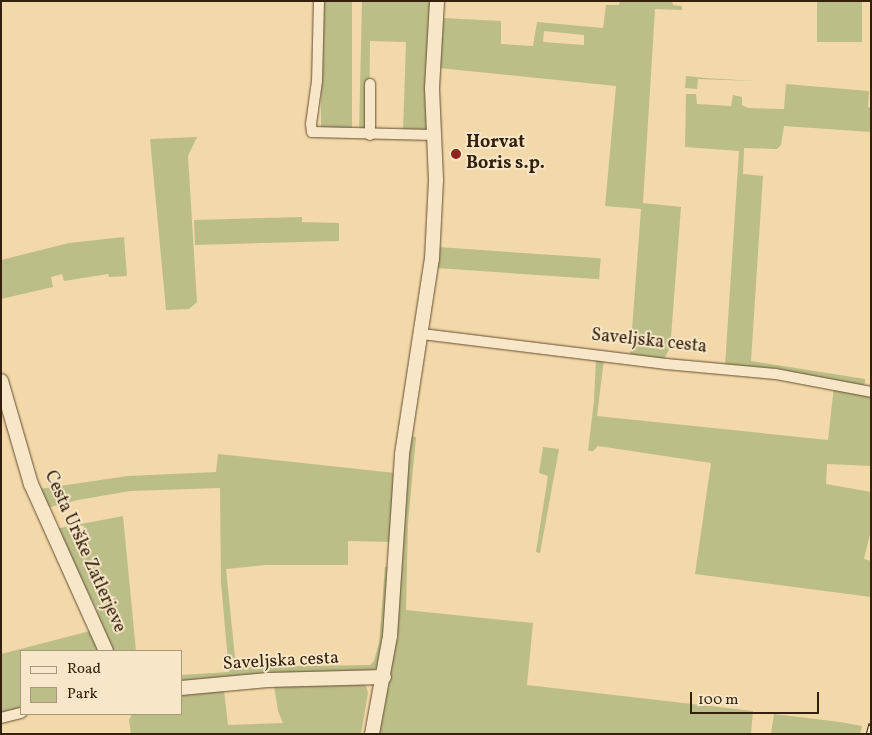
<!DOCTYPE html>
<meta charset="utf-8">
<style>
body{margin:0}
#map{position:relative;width:872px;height:735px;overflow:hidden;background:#f3d8a9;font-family:Vollkorn,serif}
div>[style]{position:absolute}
.green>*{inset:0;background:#bcbe87;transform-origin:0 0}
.roads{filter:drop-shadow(0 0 1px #644e33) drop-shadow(0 0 1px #644e33)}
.street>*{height:10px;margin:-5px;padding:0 5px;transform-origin:5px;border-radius:5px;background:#f7e6c7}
.secondary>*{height:14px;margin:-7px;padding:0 7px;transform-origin:7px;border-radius:7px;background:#f7e6c7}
.rail>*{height:4.5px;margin-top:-2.25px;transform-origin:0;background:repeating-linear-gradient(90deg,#f7e6c7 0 8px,#35200c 0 16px);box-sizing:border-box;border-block:1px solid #35200c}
.dots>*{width:14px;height:14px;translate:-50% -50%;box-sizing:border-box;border:2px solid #f7e6c7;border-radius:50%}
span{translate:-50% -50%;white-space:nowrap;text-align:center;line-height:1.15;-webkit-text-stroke:4px #f7e6c7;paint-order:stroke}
.poi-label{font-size:18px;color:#35200c;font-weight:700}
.left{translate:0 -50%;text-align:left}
.street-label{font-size:18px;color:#35200c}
.frame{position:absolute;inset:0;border:2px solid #35200c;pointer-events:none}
.legend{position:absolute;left:20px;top:650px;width:162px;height:65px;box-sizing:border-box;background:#f7e6c7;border:1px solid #a9977c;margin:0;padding:6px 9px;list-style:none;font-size:15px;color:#35200c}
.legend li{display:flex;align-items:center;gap:10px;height:25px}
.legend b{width:25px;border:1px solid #a9977c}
.scale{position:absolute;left:690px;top:692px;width:129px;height:22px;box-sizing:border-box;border:2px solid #35200c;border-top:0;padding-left:6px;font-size:15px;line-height:18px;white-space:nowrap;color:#35200c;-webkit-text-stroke:4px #f7e6c7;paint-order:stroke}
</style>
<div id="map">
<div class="green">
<i style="left:321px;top:1px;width:31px;height:128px"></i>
<i style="clip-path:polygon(362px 1px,432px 1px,428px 131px,403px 131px,406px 42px,370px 41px,369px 131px,359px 132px)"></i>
<i style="clip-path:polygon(evenodd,620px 1px,672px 1px,673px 5px,682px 6px,682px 10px,655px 9px,643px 203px,681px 207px,671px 337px,669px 350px,664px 359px,630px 357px,641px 209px,605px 206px,616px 86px,439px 68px,443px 18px,501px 21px,501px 44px,533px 46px,537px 22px,603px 28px,606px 5px,619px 5px,620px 1px,544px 31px,584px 35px,584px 45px,543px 42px,544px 31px)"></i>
<i style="left:817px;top:1px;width:45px;height:41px"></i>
<i style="clip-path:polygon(686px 76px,706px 78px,755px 81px,698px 79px,697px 89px,685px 88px)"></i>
<i style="clip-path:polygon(786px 84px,869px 91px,868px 107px,871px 108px,871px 132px,784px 126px,781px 145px,777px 149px,744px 148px,743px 174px,763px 176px,751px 361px,865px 379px,865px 383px,861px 386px,725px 366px,739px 151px,685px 147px,686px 94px,696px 94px,697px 104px,731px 106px,733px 95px,742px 97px,742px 105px,748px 108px,784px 109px)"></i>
<i style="clip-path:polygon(197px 137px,188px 156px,197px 302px,189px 309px,166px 310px,150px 139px)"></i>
<i style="clip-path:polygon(302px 217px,302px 222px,339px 223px,339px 241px,195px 245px,194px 220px)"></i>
<i style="clip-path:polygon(124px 237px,127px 276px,109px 277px,108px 274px,64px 281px,62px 274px,51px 277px,53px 287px,1px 299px,1px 260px,69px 243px)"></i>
<i style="left:438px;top:247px;width:163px;height:21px;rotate:4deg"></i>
<i style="clip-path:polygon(596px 358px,604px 359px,597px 416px,828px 440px,834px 386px,871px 394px,871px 466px,827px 464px,826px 484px,871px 492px,871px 530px,864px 559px,871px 561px,871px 597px,695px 574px,711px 463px,598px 446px,593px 451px,588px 451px,594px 401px)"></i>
<i style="clip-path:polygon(410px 436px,416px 437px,408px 523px,406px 610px,533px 623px,527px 685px,753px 711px,751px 734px,378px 734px,399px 613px,402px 525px)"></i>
<i style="clip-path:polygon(543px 447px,559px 449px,540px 553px,536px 552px,548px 476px,539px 473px)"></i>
<i style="clip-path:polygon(218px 454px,395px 473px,392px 542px,348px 541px,348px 565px,265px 565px,226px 569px,236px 667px,370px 665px,374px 661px,379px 643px,385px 567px,390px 567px,382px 661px,378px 667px,370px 671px,181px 683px,181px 675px,229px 672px,221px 583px,220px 488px,130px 491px,78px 500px,46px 508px,39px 489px,128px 476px,216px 472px)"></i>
<i style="clip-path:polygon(123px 516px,136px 651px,112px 651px,95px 606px,55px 529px)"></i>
<i style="clip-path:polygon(94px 630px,102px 651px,21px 651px,21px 711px,1px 716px,1px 654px)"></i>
<i style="clip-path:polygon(358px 683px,366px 686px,368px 693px,361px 734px,131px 734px,129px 720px,132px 714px,181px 714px,181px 694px,224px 690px,228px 725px,283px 723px,278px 711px,274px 686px)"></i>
<i style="clip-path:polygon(774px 714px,840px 722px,862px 726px,860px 734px,771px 734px)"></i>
</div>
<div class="roads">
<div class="street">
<i style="left:319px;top:1px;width:80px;rotate:91.4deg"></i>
<i style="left:317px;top:81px;width:43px;rotate:97.9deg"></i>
<i style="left:311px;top:124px;width:8px;rotate:83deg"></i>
<i style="left:312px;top:132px;width:122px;rotate:1.4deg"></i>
<i style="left:370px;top:135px;width:51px;rotate:-90deg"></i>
<i style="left:422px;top:334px;width:246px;rotate:7deg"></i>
<i style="left:666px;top:364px;width:110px;rotate:5.2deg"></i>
<i style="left:776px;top:374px;width:97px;rotate:10.7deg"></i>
<i style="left:1px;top:718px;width:21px;rotate:-14deg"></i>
</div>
<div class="secondary">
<i style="left:1px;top:381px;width:107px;rotate:73.8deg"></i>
<i style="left:31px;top:484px;width:183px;rotate:65.8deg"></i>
<i style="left:181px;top:688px;width:87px;rotate:-5.3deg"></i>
<i style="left:268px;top:680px;width:116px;rotate:-1.5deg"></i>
<i style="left:372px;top:734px;width:100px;rotate:-79.6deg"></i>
<i style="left:390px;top:636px;width:182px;rotate:-86.2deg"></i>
<i style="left:402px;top:454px;width:197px;rotate:-81.3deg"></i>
<i style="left:432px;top:259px;width:79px;rotate:-87.1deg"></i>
<i style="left:436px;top:180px;width:92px;rotate:-92.5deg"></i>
<i style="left:432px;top:88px;width:87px;rotate:-86.7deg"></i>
</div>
</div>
<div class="rail">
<i style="left:868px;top:734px;width:11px;rotate:-75deg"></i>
</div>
<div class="dots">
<i style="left:456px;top:154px;background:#8f2418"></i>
</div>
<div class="poi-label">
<span class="left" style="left:466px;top:154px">Horvat<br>Boris s.p.</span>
</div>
<div class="street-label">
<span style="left:649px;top:342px;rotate:6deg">Saveljska cesta</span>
<span style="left:84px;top:552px;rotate:66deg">Cesta Urške Zatlerjeve</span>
<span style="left:281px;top:662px;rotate:-3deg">Saveljska cesta</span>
</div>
<div class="frame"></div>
<ul class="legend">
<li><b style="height:6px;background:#f7e6c7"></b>Road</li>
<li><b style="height:14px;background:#bcbe87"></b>Park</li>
</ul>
<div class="scale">100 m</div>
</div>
